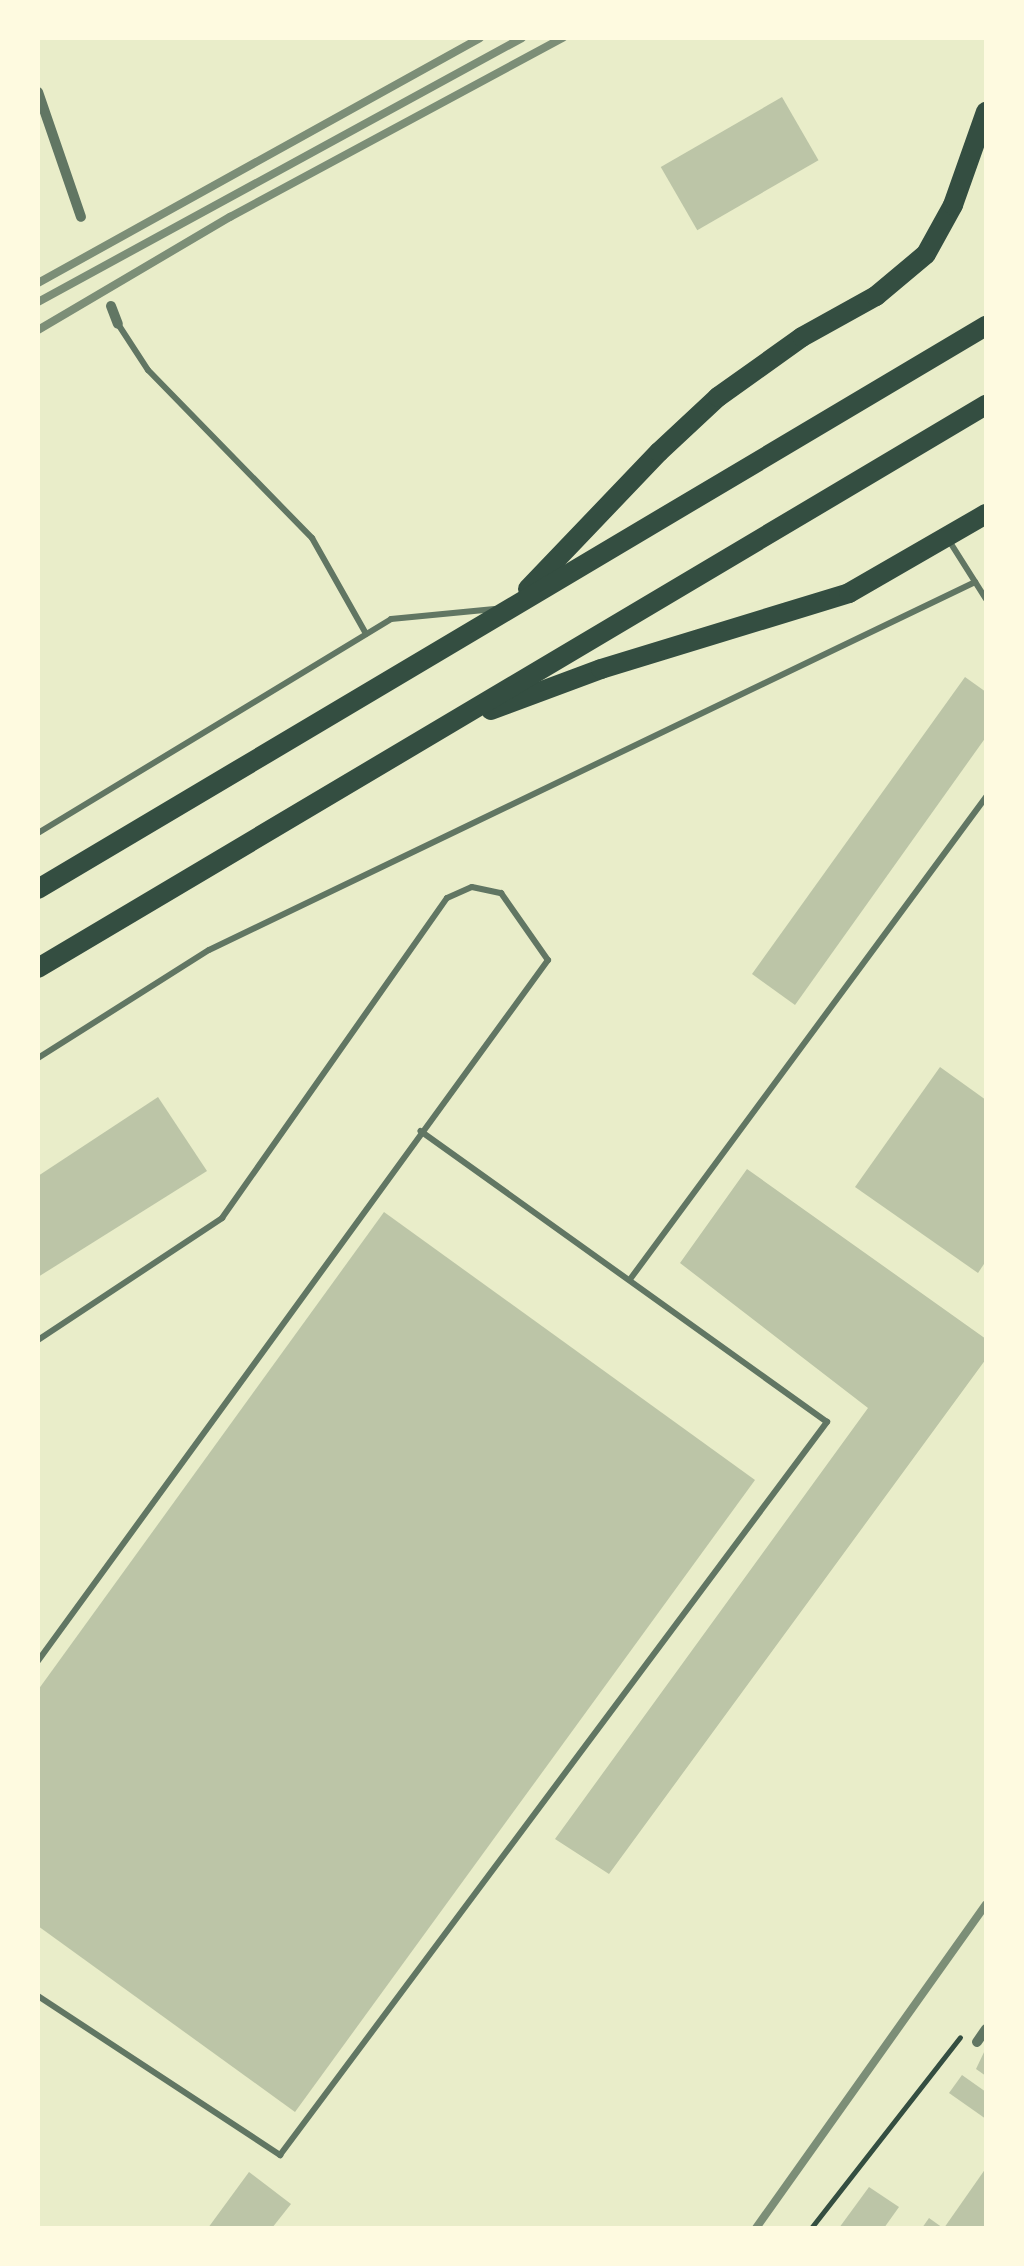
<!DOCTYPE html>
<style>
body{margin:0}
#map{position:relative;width:1024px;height:2266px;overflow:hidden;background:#e9edc9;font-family:"Open Sans",sans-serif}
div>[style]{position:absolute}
.building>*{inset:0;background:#bcc5a7;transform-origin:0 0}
.path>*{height:5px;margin:-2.5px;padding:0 2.5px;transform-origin:2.5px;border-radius:2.5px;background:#344e41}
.service>*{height:6px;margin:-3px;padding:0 3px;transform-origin:3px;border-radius:3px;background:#617663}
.minor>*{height:10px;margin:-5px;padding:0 5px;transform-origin:5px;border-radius:5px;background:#617663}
.trunk>*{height:20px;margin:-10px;padding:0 10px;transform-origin:10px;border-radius:10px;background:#344e41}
.rail>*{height:8px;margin:-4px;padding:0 4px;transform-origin:4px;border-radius:4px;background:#7c8e77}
span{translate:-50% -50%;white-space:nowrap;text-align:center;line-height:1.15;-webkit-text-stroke:8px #fefae0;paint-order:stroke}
.frame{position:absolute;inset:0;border:40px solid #fefae0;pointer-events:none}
</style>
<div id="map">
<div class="building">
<i style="left:782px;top:97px;width:73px;height:140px;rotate:60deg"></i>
<i style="clip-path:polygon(965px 677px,986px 692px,986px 737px,795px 1005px,752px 974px)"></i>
<i style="clip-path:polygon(940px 1067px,986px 1100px,986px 1261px,978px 1273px,855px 1187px)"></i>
<i style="clip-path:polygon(158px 1097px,207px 1171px,38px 1277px,38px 1176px)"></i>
<i style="clip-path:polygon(747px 1169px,986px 1339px,986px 1359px,609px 1874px,555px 1839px,868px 1408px,680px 1263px)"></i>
<i style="clip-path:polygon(384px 1212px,755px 1480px,295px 2112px,38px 1926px,38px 1690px)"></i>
<i style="clip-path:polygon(986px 2048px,986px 2076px,976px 2069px)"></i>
<i style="clip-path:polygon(962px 2075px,986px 2092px,986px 2119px,949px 2093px)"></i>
<i style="clip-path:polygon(986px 2168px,986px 2228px,944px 2228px)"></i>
<i style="clip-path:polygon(249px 2172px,291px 2204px,272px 2228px,208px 2228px)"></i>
<i style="clip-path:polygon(869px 2187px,899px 2207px,884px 2228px,839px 2228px)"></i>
<i style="clip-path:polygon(929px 2218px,943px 2228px,922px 2228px)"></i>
</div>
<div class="path">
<i style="left:811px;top:2228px;width:242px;rotate:-52deg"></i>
</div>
<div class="service">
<i style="left:118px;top:324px;width:55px;rotate:56.9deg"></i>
<i style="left:148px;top:370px;width:235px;rotate:45.7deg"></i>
<i style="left:312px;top:538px;width:110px;rotate:60.6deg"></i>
<i style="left:948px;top:539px;width:71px;rotate:57.7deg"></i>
<i style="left:38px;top:833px;width:413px;rotate:-31.2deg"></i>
<i style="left:391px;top:619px;width:104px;rotate:-5.5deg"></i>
<i style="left:38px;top:1058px;width:202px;rotate:-32.3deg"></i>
<i style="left:209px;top:950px;width:850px;rotate:-25.66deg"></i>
<i style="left:631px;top:1278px;width:598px;rotate:-53.57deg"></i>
<i style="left:38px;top:1340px;width:221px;rotate:-33.5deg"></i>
<i style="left:222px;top:1218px;width:391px;rotate:-54.9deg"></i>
<i style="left:447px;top:898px;width:27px;rotate:-24deg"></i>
<i style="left:472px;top:887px;width:30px;rotate:12deg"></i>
<i style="left:501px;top:893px;width:82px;rotate:55deg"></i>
<i style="left:548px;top:960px;width:867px;rotate:126.04deg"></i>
<i style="left:38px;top:1996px;width:290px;rotate:33.3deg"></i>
<i style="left:280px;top:2155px;width:915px;rotate:-53.27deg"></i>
<i style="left:827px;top:1422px;width:500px;rotate:-144.4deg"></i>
</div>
<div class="minor">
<i style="left:38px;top:92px;width:132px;rotate:71deg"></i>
<i style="left:111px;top:306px;width:19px;rotate:69deg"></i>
<i style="left:977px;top:2042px;width:16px;rotate:-55deg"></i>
</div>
<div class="trunk">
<i style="left:528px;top:589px;width:190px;rotate:-46.3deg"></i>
<i style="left:659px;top:452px;width:81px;rotate:-43deg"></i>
<i style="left:718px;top:397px;width:103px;rotate:-35.5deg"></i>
<i style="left:802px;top:337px;width:85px;rotate:-29deg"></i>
<i style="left:876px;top:296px;width:65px;rotate:-40deg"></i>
<i style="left:926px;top:254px;width:56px;rotate:-61.1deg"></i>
<i style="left:953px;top:205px;width:99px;rotate:-70.5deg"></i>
<i style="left:491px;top:710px;width:117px;rotate:-20.4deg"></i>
<i style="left:601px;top:669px;width:259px;rotate:-17deg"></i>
<i style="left:849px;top:593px;width:158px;rotate:-30deg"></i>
<i style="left:38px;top:889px;width:1103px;rotate:-30.71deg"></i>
<i style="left:38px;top:968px;width:1103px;rotate:-30.71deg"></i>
</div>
<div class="rail">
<i style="left:38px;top:283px;width:505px;rotate:-29deg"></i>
<i style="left:38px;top:302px;width:551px;rotate:-28.61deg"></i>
<i style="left:38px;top:330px;width:223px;rotate:-30.5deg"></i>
<i style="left:230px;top:217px;width:378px;rotate:-28.3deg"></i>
<i style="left:756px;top:2228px;width:397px;rotate:-54.6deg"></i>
</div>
<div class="frame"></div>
</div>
